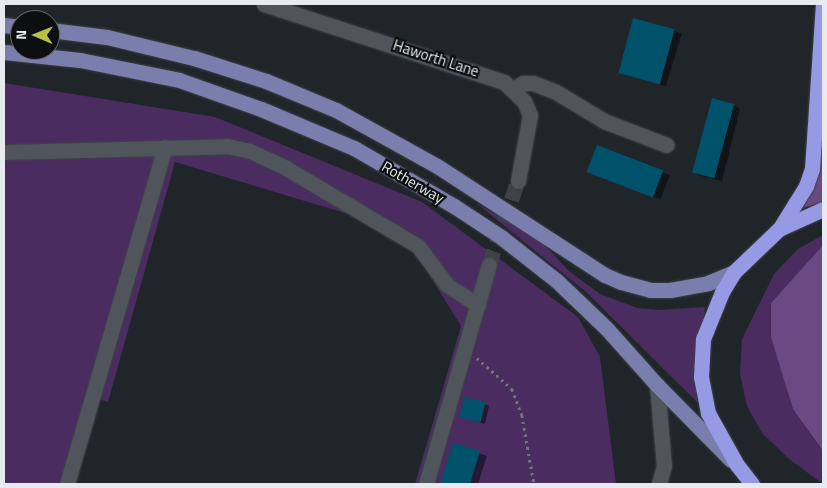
<!DOCTYPE html>
<style>
body{margin:0}
#map{position:relative;width:827px;height:488px;overflow:hidden;background:#20252a;font-family:"Titillium Web",sans-serif}
div>[style]{position:absolute}
.green>*{inset:0;background:#4b2c61}
.forest>*{inset:0;background:#6b4a84}
.shadow>*{inset:0;background:#0007;transform-origin:0 0}
.building>*{inset:0;background:#00526a;transform-origin:0 0}
.minor-tunnel>*{height:15px;margin-top:-7.5px;transform-origin:0;background:repeating-linear-gradient(90deg,#3e4347 0 15px,transparent 0 23px)}
.path>*{height:2.5px;margin-top:-1.25px;transform-origin:0;background:repeating-linear-gradient(90deg,#717579 0 2.5px,transparent 0 6.5px)}
.roads{filter:drop-shadow(0 0 1px #3f4348) drop-shadow(0 0 1px #3f4348)}
.minor>*{height:15px;margin:-7.5px;padding:0 7.5px;transform-origin:7.5px;border-radius:7.5px;background:#4f555b}
.major>*{height:15px;margin:-7.5px;padding:0 7.5px;transform-origin:7.5px;border-radius:7.5px;background:#7a7ead}
.highway>*{height:15px;margin:-7.5px;padding:0 7.5px;transform-origin:7.5px;border-radius:7.5px;background:#9699e4}
span{translate:-50% -50%;white-space:nowrap;text-align:center;line-height:1.15;-webkit-text-stroke:4.5px #0c0e10;paint-order:stroke}
.street-label{font-size:15px;color:#e7eaee}
.frame{position:absolute;inset:0;border:5px solid #e7eaee;pointer-events:none}
.north{position:absolute;left:10px;top:10px;width:50px;height:50px;box-sizing:border-box;background:#0c0e10;border:1px solid #646669;border-radius:50%;rotate:271deg;font-size:14px;font-weight:700;line-height:20px;text-align:center;color:#e7eaee}
.north::after{content:'';display:block;margin:auto;width:18px;height:22px;background:#b9c046;clip-path:polygon(50% 0,100% 100%,50% 72%,0 100%)}
</style>
<div id="map">
<div class="green">
<i style="clip-path:polygon(4px 83px,215px 117px,422px 202px,578px 317px,600px 357px,616px 484px,415px 484px,461px 326px,414px 250px,365px 219px,175px 162px,108px 402px,98px 399px,73px 484px,4px 484px)"></i>
<i style="clip-path:polygon(476px 203px,539px 239px,569px 271px,600px 294px,637px 308px,659px 310px,705px 307px,696px 368px,697px 402px,586px 292px)"></i>
<i style="clip-path:polygon(823px 235px,823px 245px,771px 303px,772px 337px,793px 409px,823px 451px,823px 484px,789px 459px,762px 433px,747px 406px,740px 374px,742px 339px,774px 274px,798px 249px)"></i>
</div>
<div class="forest">
<i style="clip-path:polygon(823px 129px,823px 202px,803px 208px,820px 166px)"></i>
<i style="clip-path:polygon(823px 245px,823px 451px,793px 409px,771px 337px,771px 303px)"></i>
</div>
<div class="shadow">
<i style="left:634px;top:19px;width:50px;height:55px;rotate:17deg"></i>
<i style="clip-path:polygon(733px 105px,740px 109px,722px 181px,701px 176px,694px 172px)"></i>
<i style="left:597px;top:147px;width:78px;height:26px;rotate:21deg"></i>
<i style="clip-path:polygon(485px 404px,489px 406px,485px 424px,461px 417px)"></i>
<i style="clip-path:polygon(454px 444px,487px 456px,478px 484px,442px 484px)"></i>
</div>
<div class="building">
<i style="left:633px;top:18px;width:43px;height:57px;rotate:15deg"></i>
<i style="left:712px;top:98px;width:23px;height:77px;rotate:15deg"></i>
<i style="left:597px;top:145px;width:71px;height:29px;rotate:21deg"></i>
<i style="left:464px;top:397px;width:22px;height:21px;rotate:13deg"></i>
<i style="clip-path:polygon(453px 443px,480px 451px,470px 484px,440px 484px)"></i>
</div>
<div class="minor-tunnel">
<i style="left:489px;top:265px;width:89px;rotate:-71deg"></i>
</div>
<div class="path">
<i style="left:477px;top:358px;width:47px;rotate:41.5deg"></i>
<i style="left:512px;top:389px;width:28px;rotate:69deg"></i>
<i style="left:522px;top:415px;width:70px;rotate:80.1deg"></i>
</div>
<div class="roads">
<div class="minor">
<i style="left:264px;top:4px;width:252px;rotate:18deg"></i>
<i style="left:504px;top:82px;width:28px;rotate:44deg"></i>
<i style="left:524px;top:101px;width:15px;rotate:67deg"></i>
<i style="left:530px;top:115px;width:67px;rotate:100.3deg"></i>
<i style="left:513px;top:90px;width:12px;rotate:-35deg"></i>
<i style="left:523px;top:83px;width:10px"></i>
<i style="left:533px;top:83px;width:25px;rotate:21deg"></i>
<i style="left:556px;top:92px;width:56px;rotate:31.1deg"></i>
<i style="left:604px;top:121px;width:67px;rotate:20.9deg"></i>
<i style="left:4px;top:152px;width:223px;rotate:-1.5deg"></i>
<i style="left:227px;top:146px;width:24px;rotate:12deg"></i>
<i style="left:250px;top:151px;width:40px;rotate:25deg"></i>
<i style="left:286px;top:168px;width:153px;rotate:30.6deg"></i>
<i style="left:418px;top:246px;width:49px;rotate:53.4deg"></i>
<i style="left:447px;top:285px;width:37px;rotate:33deg"></i>
<i style="left:657px;top:385px;width:81px;rotate:85.1deg"></i>
<i style="left:664px;top:466px;width:19px;rotate:106deg"></i>
<i style="left:67px;top:484px;width:351px;rotate:-73.8deg"></i>
<i style="left:426px;top:484px;width:228px;rotate:-74deg"></i>
</div>
<div class="major">
<i style="left:4px;top:25px;width:16px;rotate:7deg"></i>
<i style="left:50px;top:30px;width:57px;rotate:7deg"></i>
<i style="left:107px;top:37px;width:89px;rotate:13.6deg"></i>
<i style="left:194px;top:58px;width:76px;rotate:17.7deg"></i>
<i style="left:266px;top:81px;width:76px;rotate:22.5deg"></i>
<i style="left:336px;top:110px;width:115px;rotate:29deg"></i>
<i style="left:437px;top:166px;width:200px;rotate:33deg"></i>
<i style="left:605px;top:275px;width:17px;rotate:24deg"></i>
<i style="left:621px;top:282px;width:30px;rotate:15deg"></i>
<i style="left:650px;top:290px;width:20px"></i>
<i style="left:670px;top:290px;width:39px;rotate:-10deg"></i>
<i style="left:708px;top:283px;width:28px;rotate:-23deg"></i>
<i style="left:4px;top:52px;width:76px;rotate:6deg"></i>
<i style="left:80px;top:60px;width:101px;rotate:11.4deg"></i>
<i style="left:179px;top:80px;width:87px;rotate:19.5deg"></i>
<i style="left:261px;top:109px;width:101px;rotate:22.8deg"></i>
<i style="left:354px;top:148px;width:116px;rotate:30.1deg"></i>
<i style="left:454px;top:206px;width:56px;rotate:33.4deg"></i>
<i style="left:501px;top:237px;width:71px;rotate:38.2deg"></i>
<i style="left:557px;top:281px;width:69px;rotate:43.8deg"></i>
<i style="left:607px;top:329px;width:75px;rotate:48.2deg"></i>
<i style="left:657px;top:385px;width:105px;rotate:45.4deg"></i>
</div>
<div class="highway">
<i style="left:780px;top:228px;width:49px;rotate:-58.2deg"></i>
<i style="left:806px;top:186px;width:18px;rotate:-71deg"></i>
<i style="left:812px;top:169px;width:165px;rotate:-86.2deg"></i>
<i style="left:752px;top:484px;width:24px;rotate:-128deg"></i>
<i style="left:737px;top:465px;width:60px;rotate:-119.1deg"></i>
<i style="left:708px;top:413px;width:37px;rotate:-101deg"></i>
<i style="left:701px;top:377px;width:38px;rotate:-87deg"></i>
<i style="left:703px;top:339px;width:51px;rotate:-68deg"></i>
<i style="left:722px;top:292px;width:23px;rotate:-59deg"></i>
<i style="left:734px;top:272px;width:62px;rotate:-43.7deg"></i>
<i style="left:779px;top:229px;width:48px;rotate:-24.4deg"></i>
</div>
</div>
<div class="street-label">
<span style="left:436px;top:58px;rotate:18deg">Haworth Lane</span>
<span style="left:413px;top:182px;rotate:30deg">Rotherway</span>
</div>
<div class="frame"></div>
<div class="north">N</div>
</div>
